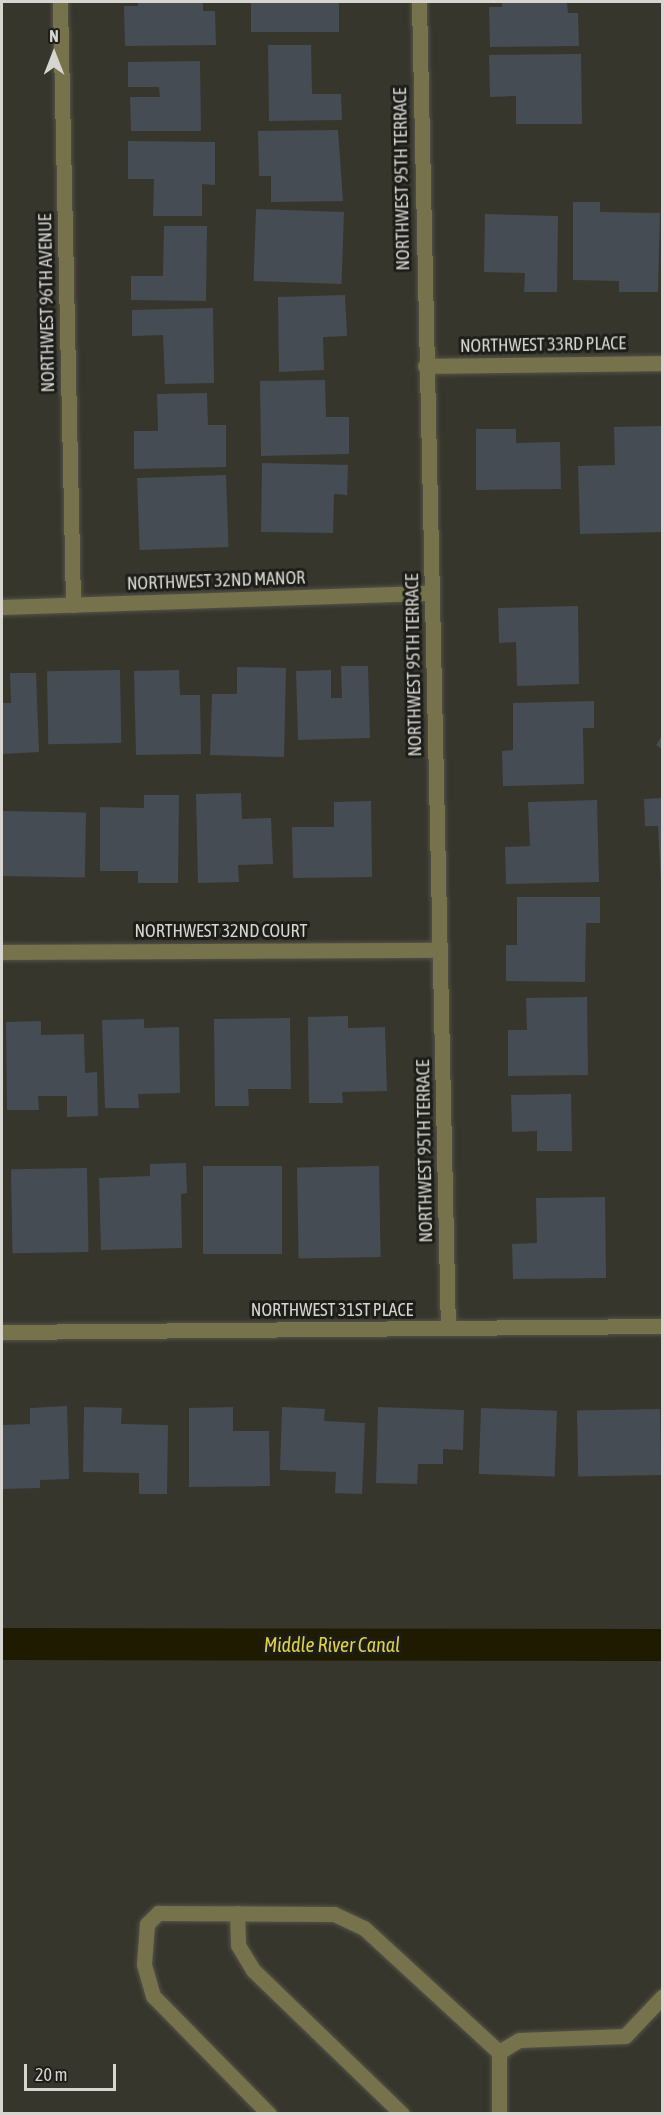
<!DOCTYPE html>
<style>
body{margin:0}
#map{position:relative;width:664px;height:2115px;overflow:hidden;background:#37362c;font-family:"Asap Condensed",sans-serif}
div>[style]{position:absolute}
.canal>*{height:32px;margin:-16px;padding:0 16px;transform-origin:16px;border-radius:16px;background:#1f1b00}
.building>*{inset:0;background:#454c54;transform-origin:0 0}
.roads{filter:drop-shadow(0 0 2px #545349) drop-shadow(0 0 2px #545349)}
.minor>*{height:15px;margin:-7.5px;padding:0 7.5px;transform-origin:7.5px;border-radius:7.5px;background:#76724c}
span{translate:-50% -50%;white-space:nowrap;text-align:center;line-height:1.15;-webkit-text-stroke:6px #1d1d19;paint-order:stroke}
.street-label{font-size:18px;color:#d6d5cf}
.water-label{font-size:20px;color:#ded047;font-style:italic}
.frame{position:absolute;inset:0;border:3px solid #d6d5cf;pointer-events:none}
.north{position:absolute;left:24px;top:24px;width:60px;height:60px;-webkit-text-stroke:4px #1d1d19;paint-order:stroke;rotate:0deg;font-size:16px;font-weight:700;line-height:24px;text-align:center;color:#d6d5cf}
.north::after{content:'';display:block;margin:auto;width:21px;height:27px;background:#d6d5cf;clip-path:polygon(50% 0,100% 100%,50% 72%,0 100%)}
.scale{position:absolute;left:24px;top:2064px;width:92px;height:27px;box-sizing:border-box;border:3px solid #d6d5cf;border-top:0;padding-left:8px;font-size:18px;line-height:21px;white-space:nowrap;color:#d6d5cf;-webkit-text-stroke:4px #1d1d19;paint-order:stroke}
</style>
<div id="map">
<div class="canal">
<i style="left:2px;top:1644px;width:660px;rotate:0.09deg"></i>
</div>
<div class="building">
<i style="clip-path:polygon(138px 2px,203px 2px,203px 11px,215px 11px,216px 45px,125px 46px,124px 6px,138px 6px)"></i>
<i style="left:251px;top:2px;width:88px;height:30px"></i>
<i style="clip-path:polygon(502px 2px,567px 2px,568px 13px,578px 13px,579px 46px,490px 47px,489px 7px,502px 7px)"></i>
<i style="clip-path:polygon(268px 45px,311px 45px,312px 94px,341px 94px,342px 120px,269px 121px)"></i>
<i style="clip-path:polygon(581px 54px,582px 124px,516px 124px,516px 96px,490px 97px,489px 55px)"></i>
<i style="clip-path:polygon(200px 61px,201px 131px,131px 131px,130px 97px,160px 97px,159px 87px,128px 87px,128px 62px)"></i>
<i style="clip-path:polygon(338px 130px,343px 201px,271px 202px,271px 176px,259px 176px,258px 131px)"></i>
<i style="clip-path:polygon(128px 141px,215px 142px,215px 185px,202px 184px,202px 216px,153px 216px,154px 179px,128px 179px)"></i>
<i style="clip-path:polygon(573px 202px,600px 202px,600px 212px,660px 213px,658px 292px,619px 292px,619px 281px,573px 280px)"></i>
<i style="left:344px;top:212px;width:72px;height:88px;rotate:92deg"></i>
<i style="clip-path:polygon(485px 214px,558px 216px,557px 292px,524px 292px,525px 273px,484px 272px)"></i>
<i style="clip-path:polygon(164px 226px,207px 226px,206px 301px,131px 300px,131px 276px,163px 276px)"></i>
<i style="clip-path:polygon(345px 295px,347px 336px,323px 337px,324px 370px,279px 372px,278px 297px)"></i>
<i style="clip-path:polygon(213px 308px,214px 383px,165px 384px,163px 335px,132px 336px,132px 310px)"></i>
<i style="clip-path:polygon(325px 380px,326px 417px,349px 417px,349px 454px,261px 456px,260px 381px)"></i>
<i style="clip-path:polygon(207px 393px,208px 425px,226px 425px,226px 467px,134px 469px,134px 431px,158px 431px,157px 394px)"></i>
<i style="clip-path:polygon(661px 426px,662px 532px,580px 534px,578px 466px,615px 465px,614px 427px)"></i>
<i style="clip-path:polygon(476px 429px,516px 429px,516px 443px,560px 442px,561px 489px,476px 490px)"></i>
<i style="clip-path:polygon(262px 463px,348px 465px,347px 495px,334px 494px,333px 533px,261px 532px)"></i>
<i style="left:226px;top:475px;width:72px;height:89px;rotate:88deg"></i>
<i style="clip-path:polygon(578px 606px,579px 684px,517px 686px,516px 642px,499px 643px,498px 608px)"></i>
<i style="clip-path:polygon(341px 666px,368px 666px,370px 738px,298px 740px,296px 671px,331px 670px,331px 698px,342px 698px)"></i>
<i style="clip-path:polygon(237px 667px,286px 668px,284px 757px,210px 755px,212px 694px,237px 694px)"></i>
<i style="left:120px;top:670px;width:73px;height:73px;rotate:89deg"></i>
<i style="clip-path:polygon(179px 670px,180px 695px,200px 695px,201px 754px,136px 755px,134px 671px)"></i>
<i style="clip-path:polygon(10px 673px,36px 673px,39px 752px,2px 754px,2px 703px,11px 703px)"></i>
<i style="clip-path:polygon(594px 701px,594px 728px,583px 728px,584px 784px,503px 786px,502px 751px,513px 750px,513px 703px)"></i>
<i style="clip-path:polygon(662px 736px,662px 749px,656px 745px)"></i>
<i style="clip-path:polygon(241px 793px,242px 819px,271px 818px,273px 864px,238px 865px,239px 882px,198px 883px,196px 794px)"></i>
<i style="clip-path:polygon(144px 795px,179px 795px,178px 883px,138px 883px,138px 871px,100px 871px,100px 807px,144px 808px)"></i>
<i style="clip-path:polygon(662px 798px,662px 885px,661px 885px,658px 826px,645px 826px,644px 799px)"></i>
<i style="clip-path:polygon(597px 800px,599px 882px,506px 884px,505px 847px,530px 846px,528px 802px)"></i>
<i style="clip-path:polygon(371px 801px,372px 877px,293px 878px,292px 827px,334px 827px,334px 802px)"></i>
<i style="left:2px;top:811px;width:84px;height:65px;rotate:1deg"></i>
<i style="clip-path:polygon(517px 897px,600px 897px,600px 923px,586px 923px,585px 982px,506px 981px,506px 945px,517px 945px)"></i>
<i style="clip-path:polygon(587px 997px,588px 1075px,508px 1076px,508px 1030px,527px 1030px,526px 998px)"></i>
<i style="clip-path:polygon(348px 1016px,348px 1028px,385px 1027px,387px 1091px,342px 1092px,343px 1103px,309px 1103px,308px 1017px)"></i>
<i style="clip-path:polygon(290px 1018px,291px 1089px,248px 1089px,249px 1106px,215px 1106px,214px 1019px)"></i>
<i style="clip-path:polygon(144px 1019px,144px 1028px,179px 1027px,180px 1093px,138px 1094px,139px 1108px,105px 1108px,102px 1020px)"></i>
<i style="clip-path:polygon(41px 1021px,41px 1035px,84px 1034px,85px 1073px,97px 1072px,98px 1116px,67px 1117px,67px 1096px,38px 1096px,39px 1110px,7px 1110px,6px 1022px)"></i>
<i style="clip-path:polygon(571px 1094px,572px 1151px,537px 1151px,537px 1131px,512px 1132px,511px 1095px)"></i>
<i style="clip-path:polygon(186px 1163px,187px 1193px,181px 1194px,182px 1248px,101px 1250px,99px 1178px,150px 1176px,150px 1164px)"></i>
<i style="left:203px;top:1166px;width:79px;height:88px"></i>
<i style="left:379px;top:1166px;width:91px;height:82px;rotate:89deg"></i>
<i style="left:87px;top:1168px;width:84px;height:76px;rotate:89deg"></i>
<i style="clip-path:polygon(605px 1197px,606px 1278px,513px 1279px,512px 1244px,537px 1243px,536px 1198px)"></i>
<i style="clip-path:polygon(67px 1406px,69px 1479px,40px 1480px,40px 1488px,2px 1489px,2px 1425px,30px 1424px,30px 1408px)"></i>
<i style="clip-path:polygon(84px 1407px,122px 1408px,121px 1424px,168px 1425px,167px 1494px,139px 1494px,139px 1473px,83px 1472px)"></i>
<i style="clip-path:polygon(233px 1407px,233px 1431px,269px 1431px,270px 1486px,189px 1487px,189px 1408px)"></i>
<i style="clip-path:polygon(282px 1407px,325px 1409px,324px 1421px,365px 1423px,362px 1494px,335px 1493px,336px 1472px,280px 1470px)"></i>
<i style="clip-path:polygon(378px 1407px,464px 1410px,463px 1450px,443px 1449px,443px 1464px,418px 1464px,417px 1484px,376px 1483px)"></i>
<i style="left:481px;top:1408px;width:76px;height:66px;rotate:2deg"></i>
<i style="left:660px;top:1409px;width:66px;height:83px;rotate:89deg"></i>
</div>
<div class="roads">
<div class="minor">
<i style="left:60px;top:2px;width:603px;rotate:88.76deg"></i>
<i style="left:419px;top:2px;width:1326px;rotate:88.75deg"></i>
<i style="left:425px;top:366px;width:237px;rotate:-0.7deg"></i>
<i style="left:2px;top:607px;width:430px;rotate:-1.9deg"></i>
<i style="left:2px;top:952px;width:438px;rotate:-0.3deg"></i>
<i style="left:2px;top:1332px;width:660px;rotate:-0.52deg"></i>
<i style="left:237px;top:1913px;width:32px;rotate:88deg"></i>
<i style="left:238px;top:1945px;width:29px;rotate:59deg"></i>
<i style="left:253px;top:1970px;width:207px;rotate:44deg"></i>
<i style="left:269px;top:2114px;width:165px;rotate:-134.5deg"></i>
<i style="left:153px;top:1996px;width:33px;rotate:-106deg"></i>
<i style="left:144px;top:1964px;width:40px;rotate:-85.7deg"></i>
<i style="left:147px;top:1924px;width:16px;rotate:-45deg"></i>
<i style="left:158px;top:1913px;width:176px;rotate:0.3deg"></i>
<i style="left:334px;top:1914px;width:33px;rotate:25deg"></i>
<i style="left:364px;top:1928px;width:183px;rotate:42.6deg"></i>
<i style="left:499px;top:2114px;width:62px;rotate:-90deg"></i>
<i style="left:499px;top:2052px;width:23px;rotate:-31deg"></i>
<i style="left:519px;top:2040px;width:106px;rotate:-2.2deg"></i>
<i style="left:625px;top:2036px;width:54px;rotate:-46.5deg"></i>
</div>
</div>
<div class="street-label">
<span style="left:402px;top:179px;rotate:-91deg">NORTHWEST 95TH TERRACE</span>
<span style="left:47px;top:303px;rotate:-91deg">NORTHWEST 96TH AVENUE</span>
<span style="left:543px;top:345px;rotate:-1deg">NORTHWEST 33RD PLACE</span>
<span style="left:216px;top:581px;rotate:-2deg">NORTHWEST 32ND MANOR</span>
<span style="left:414px;top:665px;rotate:-91deg">NORTHWEST 95TH TERRACE</span>
<span style="left:221px;top:931px">NORTHWEST 32ND COURT</span>
<span style="left:425px;top:1151px;rotate:-91deg">NORTHWEST 95TH TERRACE</span>
<span style="left:332px;top:1310px">NORTHWEST 31ST PLACE</span>
</div>
<div class="water-label">
<span style="left:332px;top:1644px">Middle River Canal</span>
</div>
<div class="frame"></div>
<div class="north">N</div>
<div class="scale">20 m</div>
</div>
